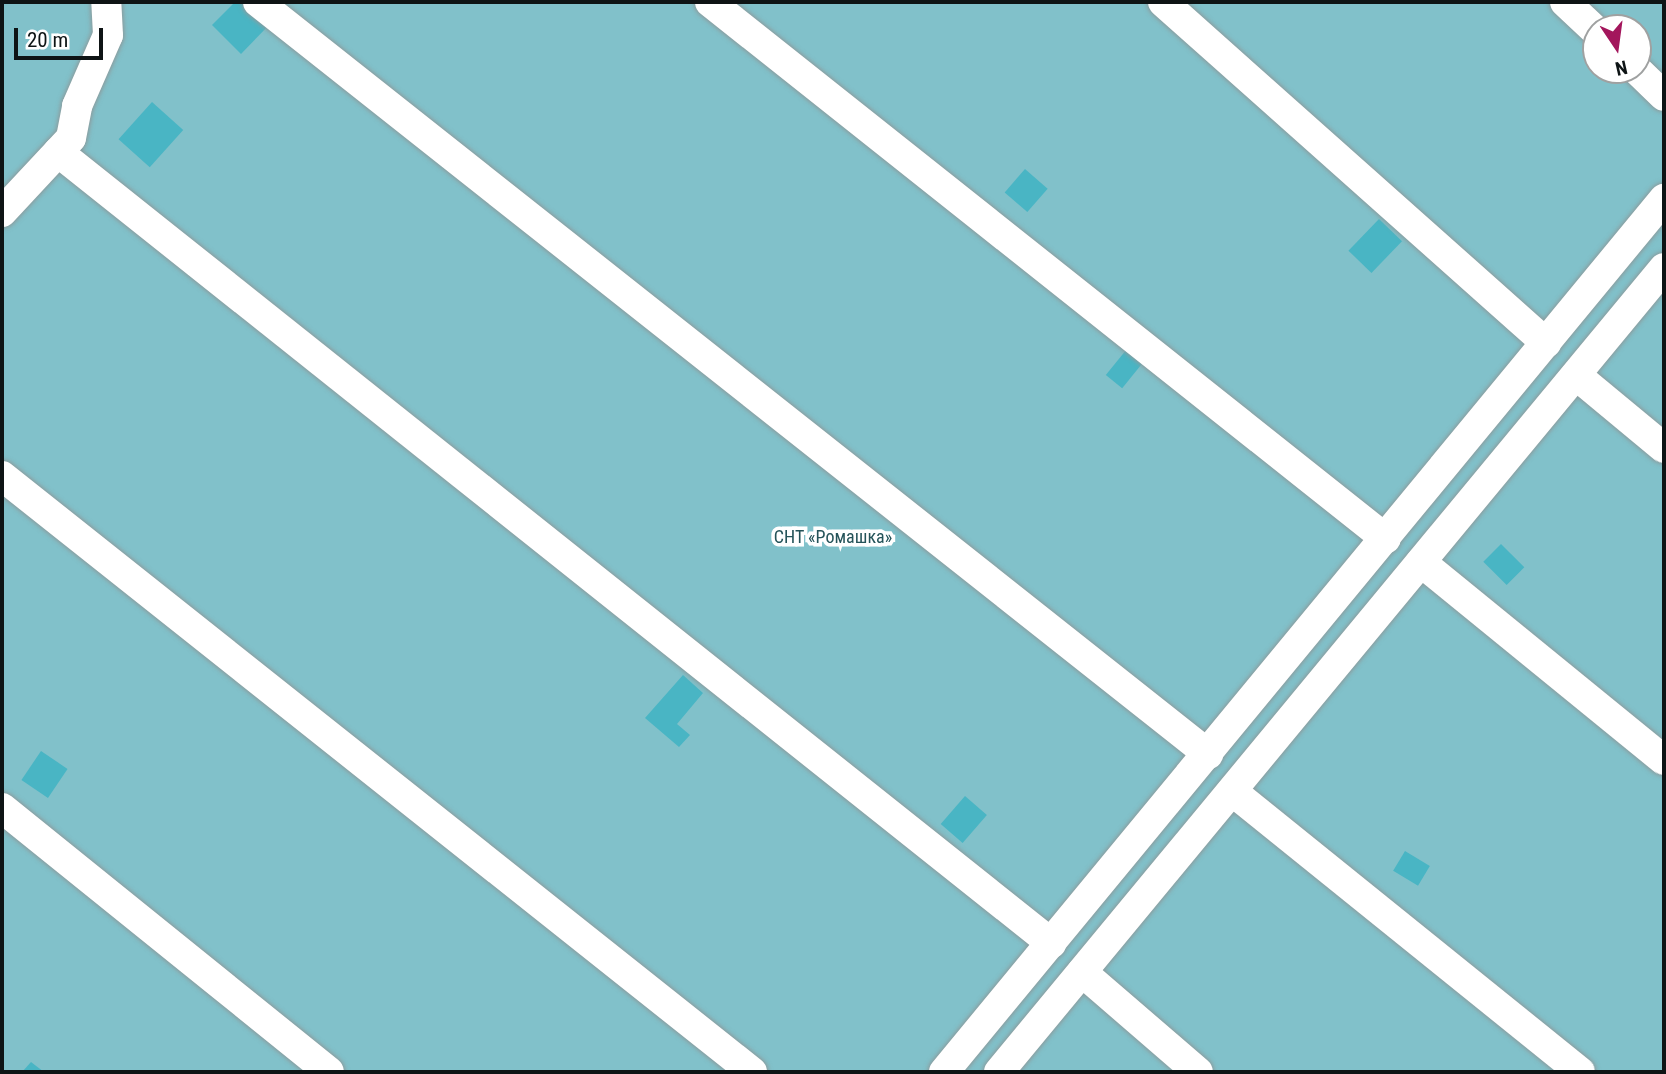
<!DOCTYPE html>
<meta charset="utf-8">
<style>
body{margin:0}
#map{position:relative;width:1666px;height:1074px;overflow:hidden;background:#d4e6e8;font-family:"Roboto Condensed",sans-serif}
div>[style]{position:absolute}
.green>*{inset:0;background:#81c1ca}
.building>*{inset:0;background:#49b5c4;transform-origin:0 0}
.roads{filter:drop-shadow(0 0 2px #8b9c9e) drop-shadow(0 0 2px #8b9c9e)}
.minor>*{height:30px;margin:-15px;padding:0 15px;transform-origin:15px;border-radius:15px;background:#fff}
span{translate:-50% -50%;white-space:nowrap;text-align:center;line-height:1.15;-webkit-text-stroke:7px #fff;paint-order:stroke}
.park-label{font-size:18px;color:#245359}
.frame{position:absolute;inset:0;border:4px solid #0e1415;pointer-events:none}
.north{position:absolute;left:1582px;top:14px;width:70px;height:70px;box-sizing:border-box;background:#fff;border:2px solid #9fa1a1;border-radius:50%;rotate:167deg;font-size:19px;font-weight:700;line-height:28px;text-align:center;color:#0e1415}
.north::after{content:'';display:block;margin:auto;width:24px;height:32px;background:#a3165c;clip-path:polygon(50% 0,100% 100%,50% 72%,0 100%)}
.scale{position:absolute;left:14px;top:28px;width:89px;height:32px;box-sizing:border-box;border:4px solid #0e1415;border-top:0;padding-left:9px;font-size:21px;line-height:24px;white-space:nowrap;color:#0e1415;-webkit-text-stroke:5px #fff;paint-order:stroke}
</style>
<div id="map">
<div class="green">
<i style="clip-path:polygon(evenodd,2px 2px,1664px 2px,1664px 1072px,2px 1072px,2px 2px,1596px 28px,1638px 28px,1638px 70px,1596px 70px,1596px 28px)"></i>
</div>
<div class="building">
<i style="clip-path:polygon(235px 2px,247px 2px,270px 24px,241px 54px,212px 25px)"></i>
<i style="left:152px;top:102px;width:42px;height:50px;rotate:42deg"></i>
<i style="left:1025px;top:169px;width:30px;height:31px;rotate:41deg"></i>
<i style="left:1379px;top:219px;width:32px;height:44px;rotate:44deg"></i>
<i style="left:1131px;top:344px;width:21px;height:40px;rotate:39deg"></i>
<i style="left:1501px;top:544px;width:33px;height:25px;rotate:45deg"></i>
<i style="clip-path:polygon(683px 675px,703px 693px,677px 724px,690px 735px,679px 747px,645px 718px)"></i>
<i style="left:41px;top:751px;width:32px;height:35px;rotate:34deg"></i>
<i style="left:965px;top:796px;width:29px;height:37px;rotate:41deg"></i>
<i style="left:1405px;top:851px;width:29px;height:23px;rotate:31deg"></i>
<i style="clip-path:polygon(31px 1062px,44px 1072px,22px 1072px)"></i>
</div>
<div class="roads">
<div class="minor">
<i style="left:258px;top:2px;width:1212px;rotate:38.36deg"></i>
<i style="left:710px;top:2px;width:863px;rotate:38.46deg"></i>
<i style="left:1163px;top:2px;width:513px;rotate:41.68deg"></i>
<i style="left:1565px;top:2px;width:42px;rotate:43.1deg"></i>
<i style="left:1637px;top:70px;width:37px;rotate:44deg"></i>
<i style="left:58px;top:152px;width:1270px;rotate:38.54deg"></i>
<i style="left:2px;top:212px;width:101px;rotate:-47deg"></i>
<i style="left:71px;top:138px;width:33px;rotate:-79deg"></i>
<i style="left:77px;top:106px;width:77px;rotate:-66.4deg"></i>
<i style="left:108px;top:35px;width:33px;rotate:-93deg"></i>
<i style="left:1576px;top:375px;width:114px;rotate:39.7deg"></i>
<i style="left:2px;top:476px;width:958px;rotate:38.47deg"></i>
<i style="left:1421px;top:562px;width:313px;rotate:39.2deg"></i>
<i style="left:1232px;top:791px;width:447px;rotate:38.9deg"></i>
<i style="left:2px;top:808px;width:420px;rotate:38.9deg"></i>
<i style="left:1082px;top:972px;width:153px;rotate:40.8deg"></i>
<i style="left:944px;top:1072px;width:1132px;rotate:-50.49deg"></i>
<i style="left:999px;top:1072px;width:1043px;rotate:-50.41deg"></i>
</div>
</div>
<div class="park-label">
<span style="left:833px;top:537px">СНТ «Ромашка»</span>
</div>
<div class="frame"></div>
<div class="north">N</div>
<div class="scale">20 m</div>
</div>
